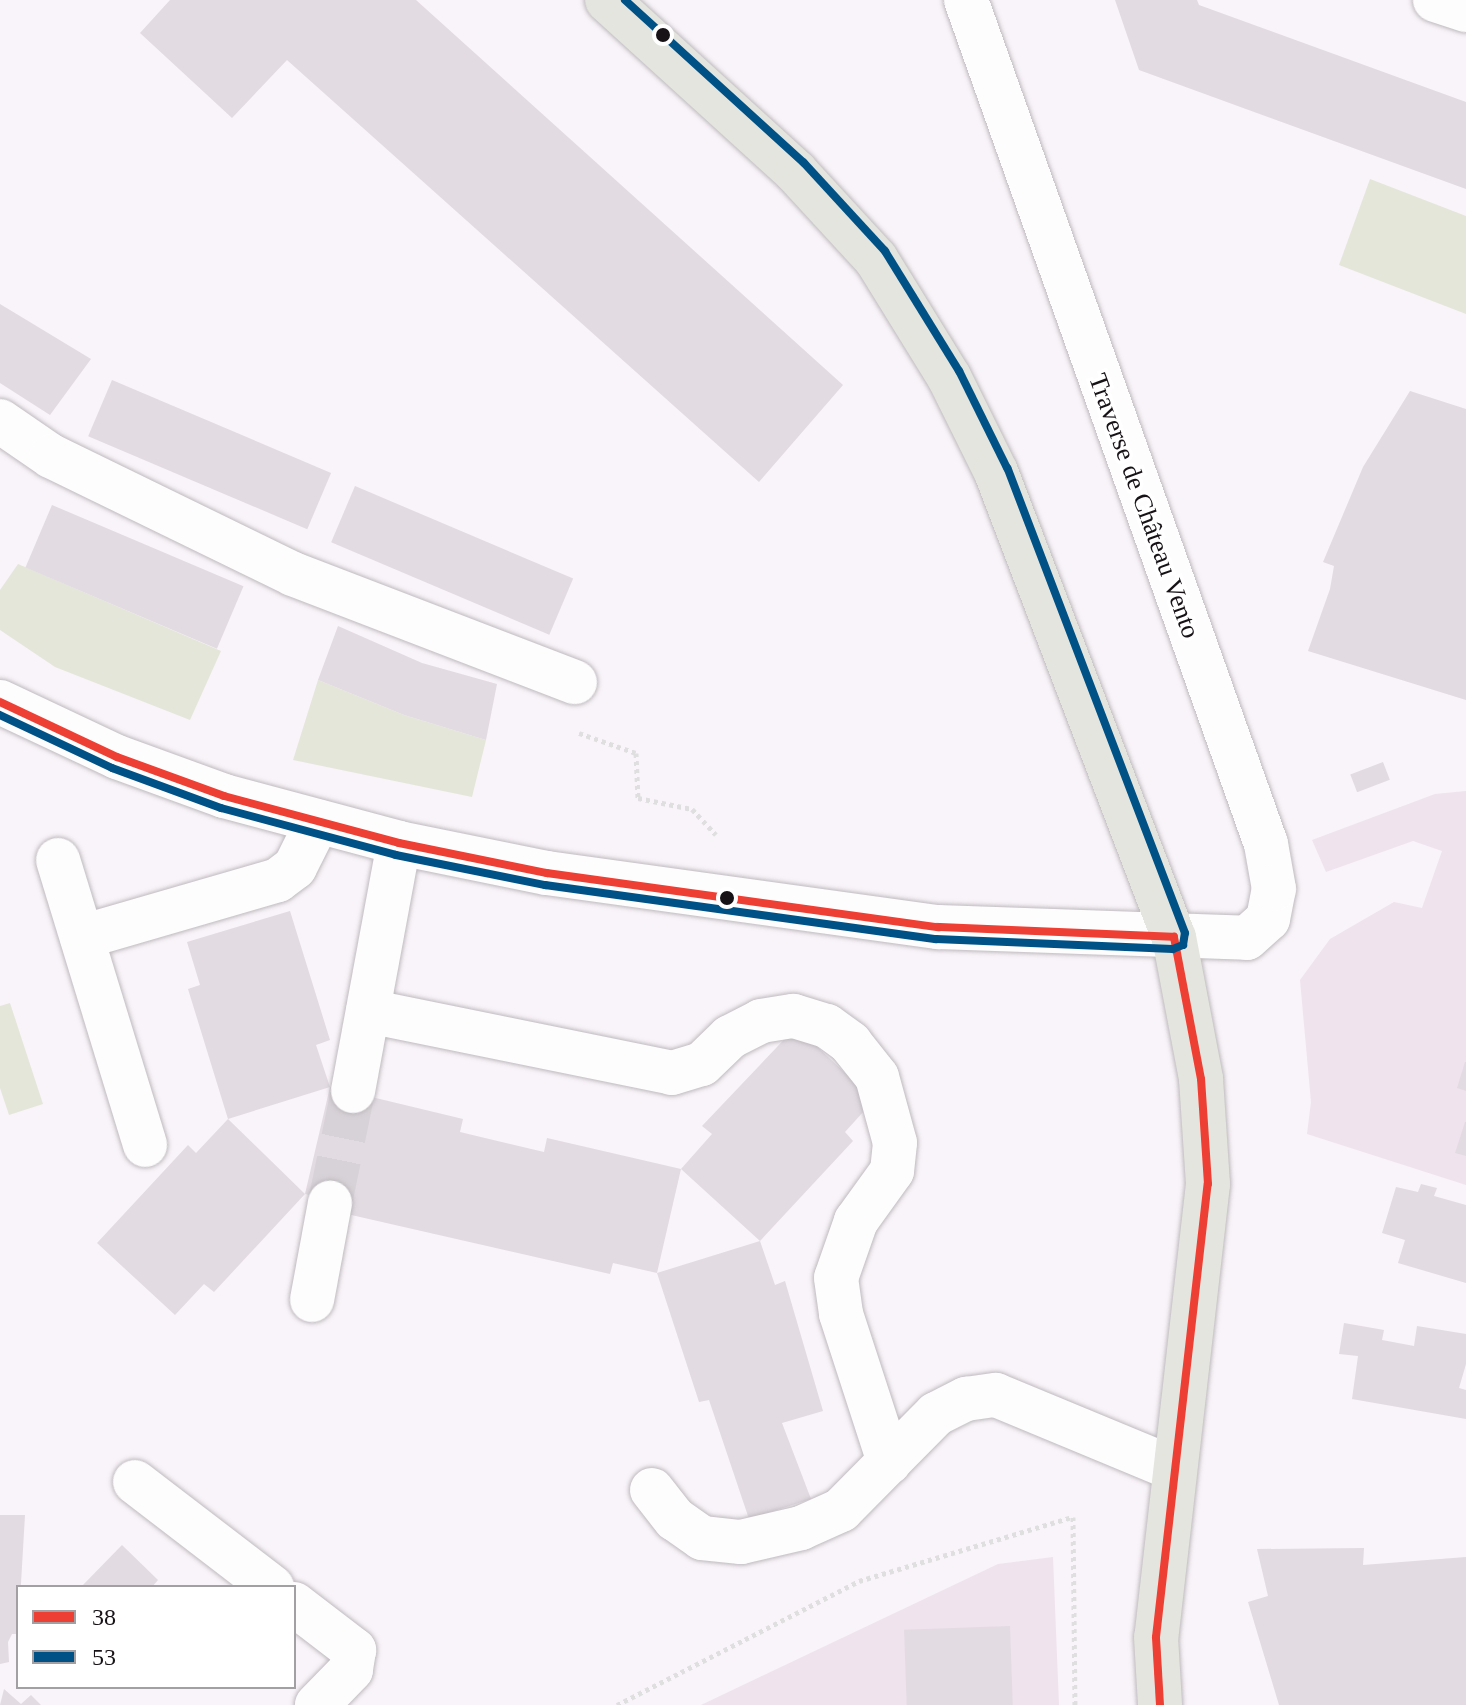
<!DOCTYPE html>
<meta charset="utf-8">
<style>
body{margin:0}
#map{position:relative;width:1466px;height:1705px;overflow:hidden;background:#f9f4f9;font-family:Georgia,serif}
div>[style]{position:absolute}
.built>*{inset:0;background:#efe3ee}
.green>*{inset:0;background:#e4e6da}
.building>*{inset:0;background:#e2dbe2;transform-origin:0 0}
.minor-tunnel>*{height:44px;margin-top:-22px;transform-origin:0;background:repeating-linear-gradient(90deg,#d7d2d7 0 44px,transparent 0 66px)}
.path>*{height:5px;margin-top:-2.5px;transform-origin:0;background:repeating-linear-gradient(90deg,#e0dfe0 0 4px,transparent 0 8px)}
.roads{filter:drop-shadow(0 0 2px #bebabe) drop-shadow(0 0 2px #bebabe)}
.minor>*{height:44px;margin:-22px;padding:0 22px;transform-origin:22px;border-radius:22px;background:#fefdfe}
.major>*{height:44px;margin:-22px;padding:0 22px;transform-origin:22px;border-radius:22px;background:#e4e5de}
.bus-1>*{height:8px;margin:-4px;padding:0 4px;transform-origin:4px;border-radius:4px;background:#ee3f34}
.bus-2>*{height:8px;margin:-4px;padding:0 4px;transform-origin:4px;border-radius:4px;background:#005286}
.dots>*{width:22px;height:22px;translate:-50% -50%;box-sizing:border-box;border:4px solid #fff;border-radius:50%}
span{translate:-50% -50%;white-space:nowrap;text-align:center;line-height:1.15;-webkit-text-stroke:7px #fff;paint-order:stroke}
.street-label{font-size:26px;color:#161216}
.legend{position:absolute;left:16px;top:1585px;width:280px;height:104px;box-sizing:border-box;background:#fff;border:2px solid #a2a0a2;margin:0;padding:10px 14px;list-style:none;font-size:24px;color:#161216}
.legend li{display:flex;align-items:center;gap:16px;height:40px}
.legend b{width:40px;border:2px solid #a2a0a2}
</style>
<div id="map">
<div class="built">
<i style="clip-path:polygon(1466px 791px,1466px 1185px,1307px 1134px,1311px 1102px,1300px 980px,1330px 939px,1394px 902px,1422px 908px,1442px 851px,1413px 841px,1326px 872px,1312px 840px,1435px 794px)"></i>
<i style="clip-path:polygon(1053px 1557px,1059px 1705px,701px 1705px,998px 1564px)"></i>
</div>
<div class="green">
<i style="clip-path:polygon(1370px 179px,1466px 216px,1466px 314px,1339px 265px)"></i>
<i style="clip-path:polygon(18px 564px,221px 651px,190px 720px,55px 667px,0 630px,0 590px)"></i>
<i style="clip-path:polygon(318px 680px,404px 715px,486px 740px,472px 797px,293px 760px)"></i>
<i style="clip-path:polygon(10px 1003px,43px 1104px,9px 1115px,0 1088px,0 1006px)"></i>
</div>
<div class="building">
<i style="clip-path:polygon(170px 0,416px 0,843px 385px,759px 482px,287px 60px,232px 118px,140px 33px)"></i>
<i style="clip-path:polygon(1115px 0,1197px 0,1199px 5px,1466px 102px,1466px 189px,1139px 70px)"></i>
<i style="clip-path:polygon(0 304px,91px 359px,50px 415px,0 383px)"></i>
<i style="left:112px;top:380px;width:238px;height:61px;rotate:23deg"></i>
<i style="clip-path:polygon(1410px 391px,1466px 409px,1466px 700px,1308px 651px,1330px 589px,1334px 566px,1323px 562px,1363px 467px)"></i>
<i style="left:355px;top:486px;width:237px;height:61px;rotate:23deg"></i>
<i style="left:52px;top:505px;width:208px;height:68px;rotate:23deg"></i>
<i style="clip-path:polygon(338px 626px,422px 663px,497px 684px,486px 740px,404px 715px,318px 680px)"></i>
<i style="left:1383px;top:762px;width:19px;height:35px;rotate:69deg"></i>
<i style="clip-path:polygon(290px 911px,330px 1040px,316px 1045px,330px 1087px,228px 1119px,188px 989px,200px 985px,187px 942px)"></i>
<i style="clip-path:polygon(796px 1027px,874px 1100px,845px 1132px,853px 1141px,760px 1241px,775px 1285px,785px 1281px,823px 1411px,782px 1423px,811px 1499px,749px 1519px,709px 1400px,699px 1402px,657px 1273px,760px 1241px,681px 1169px,712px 1134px,702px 1126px)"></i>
<i style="clip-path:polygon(1465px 1062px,1466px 1062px,1466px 1091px,1457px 1088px)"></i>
<i style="clip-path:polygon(330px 1087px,463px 1119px,460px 1132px,544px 1152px,547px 1138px,681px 1169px,657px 1273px,613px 1263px,610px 1274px,347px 1214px,349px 1204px,305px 1194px)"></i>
<i style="clip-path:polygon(228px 1119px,305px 1194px,214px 1292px,204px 1284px,175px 1315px,97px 1243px,188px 1145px,196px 1153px)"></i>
<i style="clip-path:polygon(1465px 1122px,1466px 1122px,1466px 1156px,1455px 1153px)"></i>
<i style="clip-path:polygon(1421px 1184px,1437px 1188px,1434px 1196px,1466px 1205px,1466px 1283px,1398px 1263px,1405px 1240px,1382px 1233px,1396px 1187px,1418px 1192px)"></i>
<i style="clip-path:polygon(1344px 1323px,1384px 1330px,1382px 1340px,1414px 1346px,1417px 1326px,1466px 1334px,1466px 1364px,1459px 1388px,1466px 1390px,1466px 1419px,1352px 1399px,1358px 1356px,1339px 1354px)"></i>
<i style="clip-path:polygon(0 1515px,25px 1515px,18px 1634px,12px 1634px,8px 1642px,9px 1662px,0 1664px)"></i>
<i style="clip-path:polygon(122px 1545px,158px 1580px,152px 1587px,81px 1587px)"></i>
<i style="clip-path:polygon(1364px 1548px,1363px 1565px,1466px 1557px,1466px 1705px,1279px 1705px,1248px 1602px,1268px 1596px,1257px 1549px)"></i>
<i style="left:1010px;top:1626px;width:79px;height:106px;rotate:88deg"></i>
<i style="clip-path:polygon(4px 1689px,21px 1704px,31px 1695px,41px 1705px,0 1705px)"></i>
</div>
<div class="minor-tunnel">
<i style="left:330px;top:1203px;width:114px;rotate:-78.4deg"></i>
</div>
<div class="path">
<i style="left:579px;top:733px;width:60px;rotate:19.3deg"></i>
<i style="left:636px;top:753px;width:45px;rotate:87.5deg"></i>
<i style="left:638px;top:798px;width:55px;rotate:11.5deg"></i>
<i style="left:692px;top:809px;width:35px;rotate:47deg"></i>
<i style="left:617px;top:1705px;width:272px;rotate:-27.1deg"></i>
<i style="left:859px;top:1581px;width:223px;rotate:-16.7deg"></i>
<i style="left:1073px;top:1517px;width:188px;rotate:89.4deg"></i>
</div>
<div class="roads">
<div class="minor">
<i style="left:1435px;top:0;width:33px;rotate:18deg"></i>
<i style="left:0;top:421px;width:62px;rotate:34.5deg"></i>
<i style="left:51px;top:456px;width:269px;rotate:26deg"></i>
<i style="left:293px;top:574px;width:302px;rotate:21deg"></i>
<i style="left:0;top:702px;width:129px;rotate:25.2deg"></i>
<i style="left:117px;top:757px;width:114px;rotate:20deg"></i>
<i style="left:224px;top:796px;width:181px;rotate:15deg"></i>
<i style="left:399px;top:843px;width:151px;rotate:11.5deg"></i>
<i style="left:547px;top:873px;width:395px;rotate:7.9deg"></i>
<i style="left:938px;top:927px;width:309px;rotate:2deg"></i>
<i style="left:1247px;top:938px;width:28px;rotate:-42deg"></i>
<i style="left:1268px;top:919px;width:31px;rotate:-79deg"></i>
<i style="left:1274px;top:889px;width:46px;rotate:-100.1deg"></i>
<i style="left:1266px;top:844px;width:896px;rotate:-109.57deg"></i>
<i style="left:58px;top:860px;width:298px;rotate:73deg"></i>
<i style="left:82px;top:937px;width:204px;rotate:-16.2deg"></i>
<i style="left:278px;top:880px;width:21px;rotate:-37deg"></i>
<i style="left:295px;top:867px;width:51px;rotate:-63.4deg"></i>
<i style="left:368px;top:1011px;width:310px;rotate:11.5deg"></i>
<i style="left:672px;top:1073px;width:31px;rotate:-17deg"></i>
<i style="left:702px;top:1064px;width:39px;rotate:-44deg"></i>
<i style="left:730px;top:1037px;width:35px;rotate:-27deg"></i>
<i style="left:761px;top:1021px;width:33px;rotate:-9deg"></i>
<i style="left:794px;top:1016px;width:34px;rotate:17deg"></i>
<i style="left:827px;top:1026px;width:29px;rotate:36deg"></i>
<i style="left:850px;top:1043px;width:43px;rotate:51.5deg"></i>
<i style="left:877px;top:1077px;width:68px;rotate:74.7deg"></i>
<i style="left:895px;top:1143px;width:28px;rotate:96deg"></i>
<i style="left:892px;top:1171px;width:62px;rotate:125.8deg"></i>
<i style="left:856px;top:1221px;width:60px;rotate:109.3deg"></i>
<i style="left:836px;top:1278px;width:36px;rotate:82deg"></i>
<i style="left:841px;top:1314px;width:156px;rotate:72deg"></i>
<i style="left:353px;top:1091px;width:252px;rotate:-79.5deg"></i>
<i style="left:312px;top:1300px;width:99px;rotate:-79.5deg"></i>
<i style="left:135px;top:1482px;width:173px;rotate:37.5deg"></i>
<i style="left:652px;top:1490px;width:37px;rotate:52deg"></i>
<i style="left:675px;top:1519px;width:33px;rotate:35deg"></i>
<i style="left:702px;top:1538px;width:39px;rotate:6deg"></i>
<i style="left:741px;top:1542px;width:62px;rotate:-13.1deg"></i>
<i style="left:801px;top:1528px;width:44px;rotate:-24.2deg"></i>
<i style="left:841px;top:1510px;width:135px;rotate:-45.3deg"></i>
<i style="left:936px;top:1414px;width:34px;rotate:-27deg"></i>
<i style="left:966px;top:1399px;width:30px;rotate:-8deg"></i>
<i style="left:996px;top:1395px;width:191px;rotate:22.5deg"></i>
<i style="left:294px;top:1604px;width:76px;rotate:37.5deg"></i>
<i style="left:354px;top:1650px;width:20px;rotate:99deg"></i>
<i style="left:351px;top:1670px;width:49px;rotate:134.2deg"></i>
</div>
<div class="major">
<i style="left:607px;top:0;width:256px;rotate:42.3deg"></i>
<i style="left:796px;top:172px;width:118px;rotate:47.4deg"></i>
<i style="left:876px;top:259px;width:139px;rotate:58.3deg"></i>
<i style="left:949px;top:377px;width:106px;rotate:63.7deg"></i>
<i style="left:996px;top:472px;width:498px;rotate:69.1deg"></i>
<i style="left:1174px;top:937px;width:145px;rotate:79.2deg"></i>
<i style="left:1201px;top:1079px;width:105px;rotate:86.2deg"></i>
<i style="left:1208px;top:1184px;width:456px;rotate:96.5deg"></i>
<i style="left:1156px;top:1637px;width:68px;rotate:86.6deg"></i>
</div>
</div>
<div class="bus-1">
<i style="left:0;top:702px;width:129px;rotate:25.2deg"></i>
<i style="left:117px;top:757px;width:114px;rotate:20deg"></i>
<i style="left:224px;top:796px;width:181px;rotate:15deg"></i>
<i style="left:399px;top:843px;width:151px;rotate:11.5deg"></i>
<i style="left:547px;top:873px;width:395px;rotate:7.9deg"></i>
<i style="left:938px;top:927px;width:236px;rotate:2.4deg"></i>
<i style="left:1160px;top:1705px;width:68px;rotate:-93.4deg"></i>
<i style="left:1156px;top:1637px;width:456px;rotate:-83.5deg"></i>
<i style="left:1208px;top:1184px;width:105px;rotate:-93.8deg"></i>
<i style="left:1201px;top:1079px;width:145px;rotate:-100.8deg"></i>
</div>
<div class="bus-2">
<i style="left:0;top:715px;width:124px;rotate:25.3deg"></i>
<i style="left:112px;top:768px;width:116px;rotate:20.2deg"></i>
<i style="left:221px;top:808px;width:181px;rotate:15deg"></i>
<i style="left:396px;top:855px;width:152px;rotate:11.4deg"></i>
<i style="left:545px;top:885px;width:395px;rotate:7.9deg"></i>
<i style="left:936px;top:939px;width:237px;rotate:2.4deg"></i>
<i style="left:1173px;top:949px;width:11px;rotate:-22deg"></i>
<i style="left:1183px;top:945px;width:12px;rotate:-81deg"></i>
<i style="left:1185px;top:933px;width:498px;rotate:-110.9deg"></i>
<i style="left:1007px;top:468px;width:108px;rotate:-116.3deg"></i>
<i style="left:959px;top:371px;width:141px;rotate:-121.7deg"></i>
<i style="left:885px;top:251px;width:120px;rotate:-132.6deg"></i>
<i style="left:804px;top:163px;width:242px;rotate:-137.7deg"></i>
</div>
<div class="dots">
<i style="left:663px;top:35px;background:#161216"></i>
<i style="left:727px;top:898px;background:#161216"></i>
</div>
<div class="street-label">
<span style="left:1144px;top:506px;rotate:70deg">Traverse de Château Vento</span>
</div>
<ul class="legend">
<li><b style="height:10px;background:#ee3f34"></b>38</li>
<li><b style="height:10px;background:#005286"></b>53</li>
</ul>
</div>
